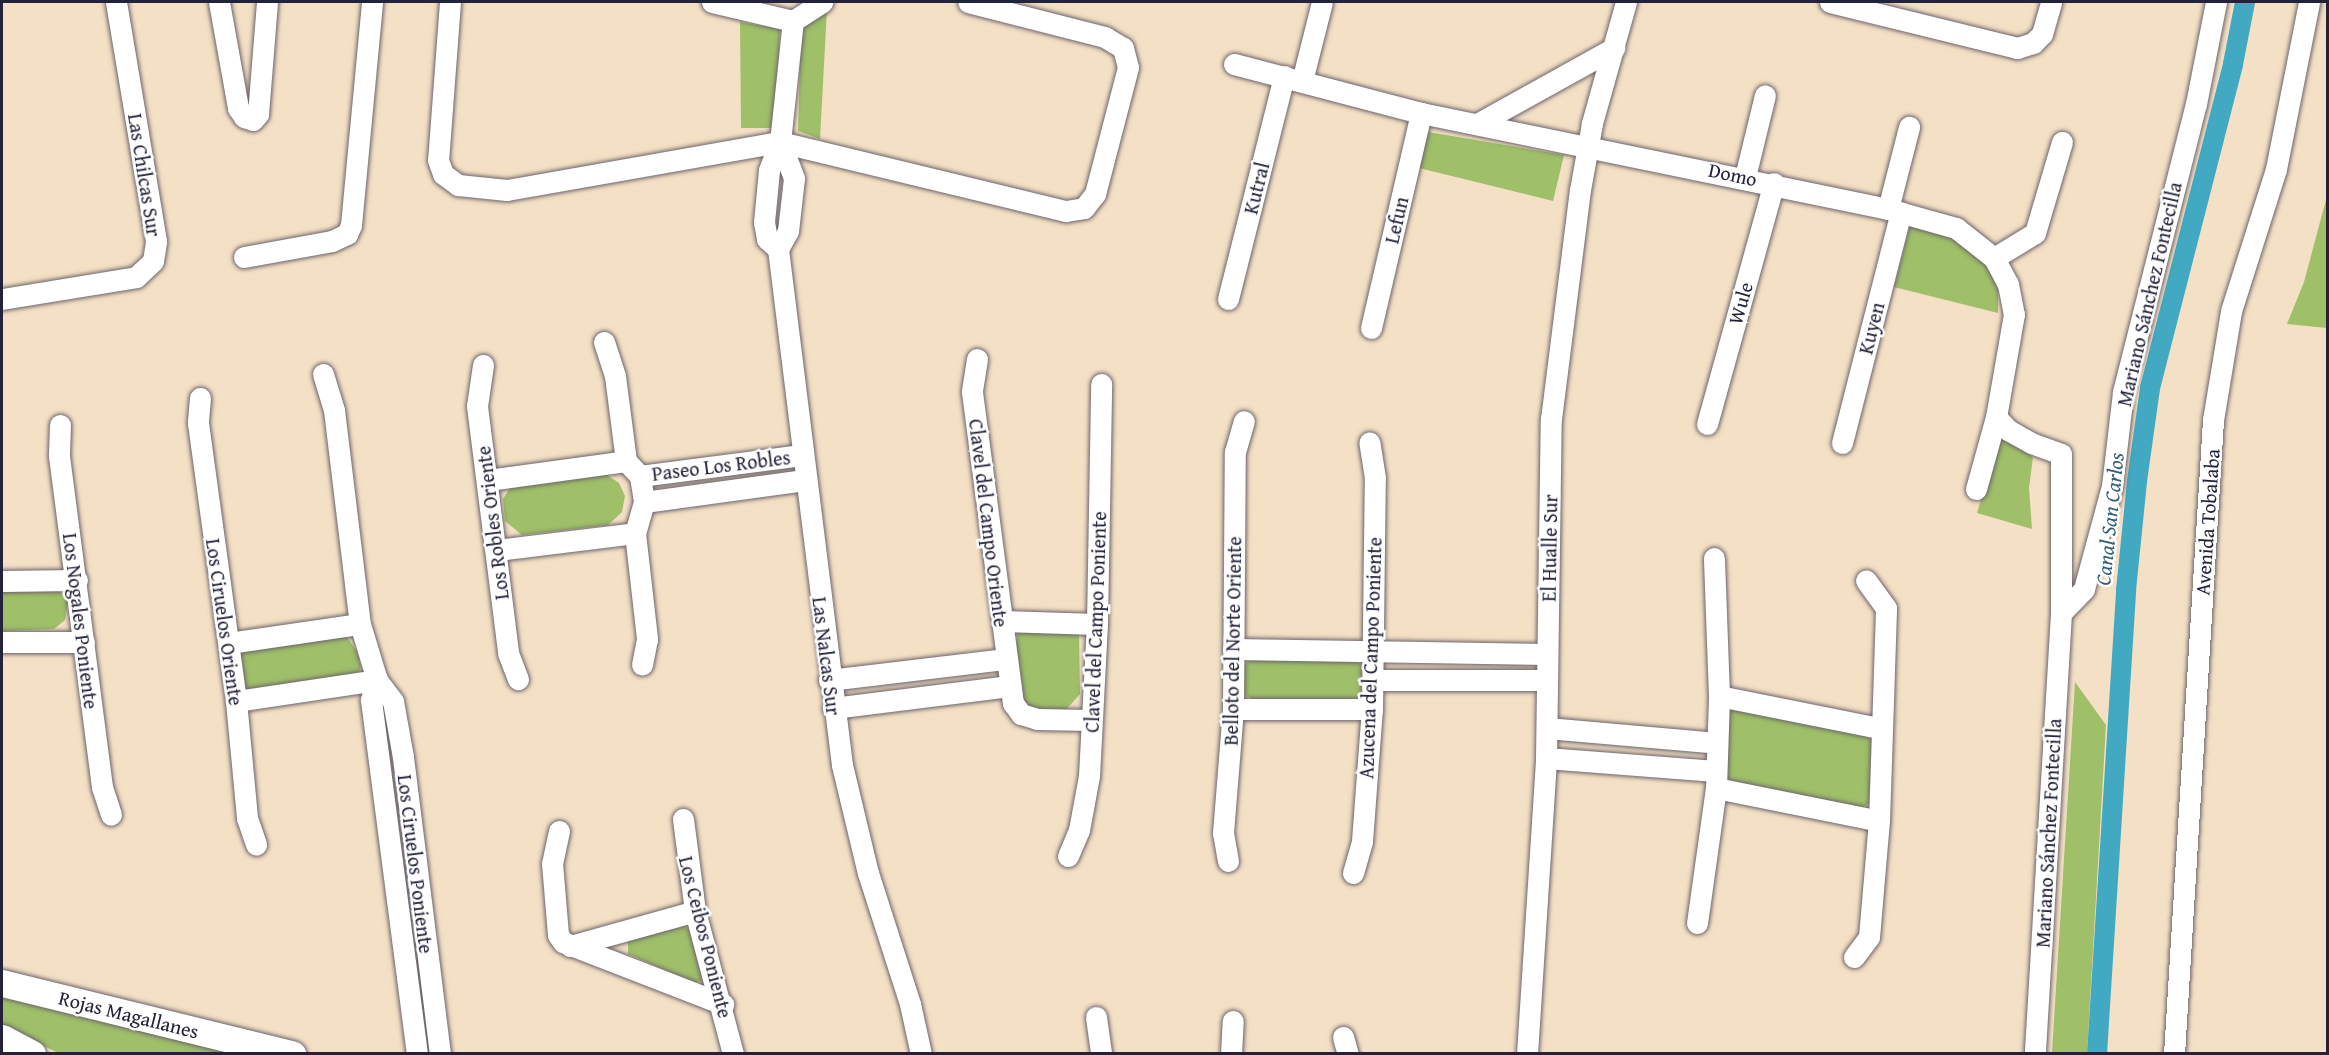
<!DOCTYPE html>
<meta charset="utf-8">
<style>
body{margin:0}
#map{position:relative;width:2329px;height:1055px;overflow:hidden;background:#f4e0c5;font-family:"Gentium Book Plus",serif}
div>[style]{position:absolute}
.green>*{inset:0;background:#9fbf68}
.canal>*{height:20px;margin:-10px;padding:0 10px;transform-origin:10px;border-radius:10px;background:#41a9c1}
.roads{filter:drop-shadow(0 0 2px #6c646b) drop-shadow(0 0 2px #6c646b)}
.minor>*{height:21px;margin:-10.5px;padding:0 10.5px;transform-origin:10.5px;border-radius:10.5px;background:#fff}
.tertiary>*{height:27px;margin:-13.5px;padding:0 13.5px;transform-origin:13.5px;border-radius:13.5px;background:#fff}
span{translate:-50% -50%;white-space:nowrap;text-align:center;line-height:1.15;-webkit-text-stroke:5px #fff;paint-order:stroke}
.street-label{font-size:20px;color:#22223b}
.water-label{font-size:21px;color:#305f77;font-style:italic}
.frame{position:absolute;inset:0;border:3px solid #22223b;pointer-events:none}
</style>
<div id="map">
<div class="green">
<i style="clip-path:polygon(827px 9px,820px 139px,798px 131px,801px 26px)"></i>
<i style="clip-path:polygon(740px 22px,780px 29px,776px 128px,741px 128px)"></i>
<i style="clip-path:polygon(1428px 132px,1564px 155px,1553px 201px,1419px 168px)"></i>
<i style="clip-path:polygon(2327px 196px,2327px 328px,2287px 324px,2304px 282px)"></i>
<i style="clip-path:polygon(1910px 225px,1960px 239px,1987px 263px,1998px 289px,1998px 313px,1894px 287px)"></i>
<i style="clip-path:polygon(2001px 431px,2033px 457px,2029px 488px,2032px 529px,1977px 513px)"></i>
<i style="clip-path:polygon(604px 473px,619px 483px,625px 496px,622px 512px,608px 525px,522px 535px,505px 521px,503px 499px,511px 486px)"></i>
<i style="clip-path:polygon(2px 589px,59px 590px,68px 601px,65px 620px,54px 629px,2px 631px)"></i>
<i style="clip-path:polygon(1018px 632px,1079px 633px,1080px 694px,1065px 711px,1030px 708px,1020px 698px,1015px 654px)"></i>
<i style="clip-path:polygon(345px 634px,358px 653px,361px 667px,357px 676px,249px 690px,243px 687px,236px 651px)"></i>
<i style="clip-path:polygon(1255px 656px,1357px 662px,1362px 666px,1361px 694px,1357px 700px,1253px 699px,1243px 694px,1242px 667px)"></i>
<i style="clip-path:polygon(2075px 682px,2106px 725px,2087px 1053px,2052px 1053px)"></i>
<i style="clip-path:polygon(1728px 708px,1858px 732px,1874px 741px,1871px 803px,1858px 809px,1732px 782px,1724px 776px)"></i>
<i style="clip-path:polygon(684px 926px,689px 930px,703px 980px,695px 983px,628px 954px,628px 940px)"></i>
<i style="clip-path:polygon(2px 994px,231px 1053px,58px 1053px,2px 1025px)"></i>
</div>
<div class="canal">
<i style="left:2097px;top:1054px;width:465px;rotate:-86.4deg"></i>
<i style="left:2126px;top:590px;width:110px;rotate:-84.2deg"></i>
<i style="left:2137px;top:481px;width:94px;rotate:-82deg"></i>
<i style="left:2150px;top:388px;width:334px;rotate:-75.6deg"></i>
<i style="left:2233px;top:64px;width:63px;rotate:-79deg"></i>
</div>
<div class="roads">
<div class="minor">
<i style="left:219px;top:2px;width:108px;rotate:79.8deg"></i>
<i style="left:238px;top:108px;width:11px;rotate:56deg"></i>
<i style="left:244px;top:117px;width:9px;rotate:18deg"></i>
<i style="left:253px;top:120px;width:8px;rotate:-50deg"></i>
<i style="left:258px;top:114px;width:112px;rotate:-85.4deg"></i>
<i style="left:450px;top:2px;width:158px;rotate:94.3deg"></i>
<i style="left:438px;top:160px;width:15px;rotate:70deg"></i>
<i style="left:443px;top:174px;width:19px;rotate:36deg"></i>
<i style="left:458px;top:185px;width:49px;rotate:5.8deg"></i>
<i style="left:507px;top:190px;width:277px;rotate:-10deg"></i>
<i style="left:780px;top:142px;width:294px;rotate:13.6deg"></i>
<i style="left:1066px;top:211px;width:18px;rotate:-9deg"></i>
<i style="left:1084px;top:208px;width:18px;rotate:-52deg"></i>
<i style="left:1095px;top:194px;width:131px;rotate:-75.4deg"></i>
<i style="left:1128px;top:67px;width:20px;rotate:-105deg"></i>
<i style="left:1123px;top:48px;width:21px;rotate:-149deg"></i>
<i style="left:1105px;top:37px;width:141px;rotate:-165.7deg"></i>
<i style="left:712px;top:2px;width:83px;rotate:13.2deg"></i>
<i style="left:793px;top:21px;width:35px;rotate:-33deg"></i>
<i style="left:1830px;top:2px;width:193px;rotate:13.8deg"></i>
<i style="left:2017px;top:48px;width:17px;rotate:-17deg"></i>
<i style="left:2033px;top:43px;width:13px;rotate:-45deg"></i>
<i style="left:2042px;top:34px;width:33px;rotate:-74deg"></i>
<i style="left:1234px;top:64px;width:193px;rotate:14.7deg"></i>
<i style="left:1421px;top:113px;width:477px;rotate:11.6deg"></i>
<i style="left:1888px;top:209px;width:71px;rotate:15.6deg"></i>
<i style="left:1956px;top:228px;width:48px;rotate:38.3deg"></i>
<i style="left:1994px;top:258px;width:30px;rotate:62deg"></i>
<i style="left:2008px;top:284px;width:31px;rotate:79deg"></i>
<i style="left:2014px;top:314px;width:105px;rotate:99.9deg"></i>
<i style="left:1996px;top:417px;width:18px;rotate:47deg"></i>
<i style="left:2008px;top:430px;width:26px;rotate:29deg"></i>
<i style="left:2031px;top:443px;width:32px;rotate:20deg"></i>
<i style="left:2061px;top:454px;width:159px;rotate:90deg"></i>
<i style="left:2061px;top:613px;width:442px;rotate:93.4deg"></i>
<i style="left:1302px;top:81px;width:81px;rotate:-75.8deg"></i>
<i style="left:1477px;top:124px;width:157px;rotate:-29deg"></i>
<i style="left:1745px;top:177px;width:84px;rotate:-76.3deg"></i>
<i style="left:1888px;top:209px;width:85px;rotate:-75.6deg"></i>
<i style="left:778px;top:249px;width:520px;rotate:82.93deg"></i>
<i style="left:842px;top:765px;width:111px;rotate:76.5deg"></i>
<i style="left:868px;top:873px;width:138px;rotate:72.2deg"></i>
<i style="left:910px;top:1004px;width:51px;rotate:77.6deg"></i>
<i style="left:778px;top:249px;width:15px;rotate:-138deg"></i>
<i style="left:767px;top:239px;width:17px;rotate:-100deg"></i>
<i style="left:764px;top:222px;width:52px;rotate:-84.5deg"></i>
<i style="left:769px;top:170px;width:30px;rotate:-69deg"></i>
<i style="left:780px;top:142px;width:122px;rotate:-83.9deg"></i>
<i style="left:778px;top:249px;width:21px;rotate:-61deg"></i>
<i style="left:788px;top:231px;width:53px;rotate:-83.5deg"></i>
<i style="left:794px;top:178px;width:39px;rotate:-111deg"></i>
<i style="left:244px;top:257px;width:89px;rotate:-10.3deg"></i>
<i style="left:332px;top:241px;width:17px;rotate:-25deg"></i>
<i style="left:347px;top:234px;width:10px;rotate:-66deg"></i>
<i style="left:351px;top:225px;width:224px;rotate:-84.6deg"></i>
<i style="left:1994px;top:258px;width:48px;rotate:-31.4deg"></i>
<i style="left:2035px;top:233px;width:95px;rotate:-73.5deg"></i>
<i style="left:2px;top:299px;width:136px;rotate:-9.3deg"></i>
<i style="left:136px;top:277px;width:23px;rotate:-43deg"></i>
<i style="left:153px;top:261px;width:20px;rotate:-81deg"></i>
<i style="left:156px;top:241px;width:242px;rotate:-99.5deg"></i>
<i style="left:1228px;top:299px;width:230px;rotate:-75.9deg"></i>
<i style="left:1371px;top:328px;width:221px;rotate:-76.9deg"></i>
<i style="left:604px;top:342px;width:36px;rotate:72deg"></i>
<i style="left:615px;top:376px;width:86px;rotate:82.6deg"></i>
<i style="left:626px;top:461px;width:21px;rotate:47deg"></i>
<i style="left:640px;top:476px;width:26px;rotate:81deg"></i>
<i style="left:644px;top:502px;width:32px;rotate:106deg"></i>
<i style="left:635px;top:533px;width:107px;rotate:83.5deg"></i>
<i style="left:647px;top:639px;width:26px;rotate:101deg"></i>
<i style="left:977px;top:359px;width:33px;rotate:99deg"></i>
<i style="left:972px;top:392px;width:314px;rotate:82.5deg"></i>
<i style="left:1013px;top:703px;width:14px;rotate:54deg"></i>
<i style="left:1021px;top:714px;width:17px;rotate:17deg"></i>
<i style="left:1037px;top:719px;width:54px;rotate:1.1deg"></i>
<i style="left:483px;top:365px;width:41px;rotate:98.3deg"></i>
<i style="left:477px;top:406px;width:249px;rotate:82.8deg"></i>
<i style="left:508px;top:653px;width:28px;rotate:69deg"></i>
<i style="left:323px;top:374px;width:38px;rotate:73deg"></i>
<i style="left:334px;top:410px;width:216px;rotate:83.1deg"></i>
<i style="left:360px;top:624px;width:59px;rotate:73.1deg"></i>
<i style="left:377px;top:680px;width:26px;rotate:53deg"></i>
<i style="left:393px;top:701px;width:57px;rotate:79.9deg"></i>
<i style="left:403px;top:757px;width:299px;rotate:82.9deg"></i>
<i style="left:200px;top:398px;width:25px;rotate:95deg"></i>
<i style="left:198px;top:423px;width:281px;rotate:82.2deg"></i>
<i style="left:236px;top:701px;width:118px;rotate:84.6deg"></i>
<i style="left:247px;top:818px;width:28px;rotate:71deg"></i>
<i style="left:1707px;top:424px;width:250px;rotate:-74.5deg"></i>
<i style="left:60px;top:425px;width:31px;rotate:92deg"></i>
<i style="left:59px;top:456px;width:334px;rotate:82.6deg"></i>
<i style="left:102px;top:787px;width:29px;rotate:72deg"></i>
<i style="left:1842px;top:443px;width:238px;rotate:-75.7deg"></i>
<i style="left:640px;top:476px;width:163px;rotate:-7.4deg"></i>
<i style="left:488px;top:480px;width:139px;rotate:-7.8deg"></i>
<i style="left:1976px;top:489px;width:75px;rotate:-74.5deg"></i>
<i style="left:644px;top:502px;width:162px;rotate:-7.8deg"></i>
<i style="left:497px;top:550px;width:139px;rotate:-7deg"></i>
<i style="left:2px;top:581px;width:75px;rotate:-0.8deg"></i>
<i style="left:2061px;top:613px;width:33px;rotate:-46deg"></i>
<i style="left:2084px;top:589px;width:107px;rotate:-74.8deg"></i>
<i style="left:2112px;top:486px;width:95px;rotate:-83.3deg"></i>
<i style="left:2123px;top:392px;width:297px;rotate:-75.8deg"></i>
<i style="left:2196px;top:104px;width:104px;rotate:-78.9deg"></i>
<i style="left:1002px;top:621px;width:95px;rotate:1.8deg"></i>
<i style="left:2px;top:642px;width:82px"></i>
<i style="left:229px;top:643px;width:132px;rotate:-8.3deg"></i>
<i style="left:1233px;top:649px;width:314px;rotate:0.9deg"></i>
<i style="left:377px;top:680px;width:21px;rotate:107deg"></i>
<i style="left:371px;top:700px;width:357px;rotate:82.6deg"></i>
<i style="left:829px;top:680px;width:178px;rotate:-6.8deg"></i>
<i style="left:1373px;top:680px;width:174px"></i>
<i style="left:1719px;top:696px;width:163px;rotate:11.3deg"></i>
<i style="left:236px;top:701px;width:143px;rotate:-8.5deg"></i>
<i style="left:833px;top:708px;width:178px;rotate:-7.1deg"></i>
<i style="left:1233px;top:709px;width:139px"></i>
<i style="left:1547px;top:728px;width:171px;rotate:5deg"></i>
<i style="left:1546px;top:758px;width:170px;rotate:4.4deg"></i>
<i style="left:1716px;top:788px;width:166px;rotate:11.4deg"></i>
<i style="left:683px;top:819px;width:93px;rotate:82.6deg"></i>
<i style="left:695px;top:911px;width:148px;rotate:75.1deg"></i>
<i style="left:559px;top:831px;width:33px;rotate:102deg"></i>
<i style="left:552px;top:863px;width:72px;rotate:85.2deg"></i>
<i style="left:558px;top:935px;width:9px;rotate:54deg"></i>
<i style="left:563px;top:942px;width:172px;rotate:21.2deg"></i>
<i style="left:1068px;top:856px;width:28px;rotate:-67deg"></i>
<i style="left:1079px;top:830px;width:55px;rotate:-79.5deg"></i>
<i style="left:1089px;top:776px;width:152px;rotate:-87deg"></i>
<i style="left:1097px;top:624px;width:240px;rotate:-89deg"></i>
<i style="left:1228px;top:861px;width:28px;rotate:-100deg"></i>
<i style="left:1223px;top:833px;width:124px;rotate:-85.4deg"></i>
<i style="left:1233px;top:709px;width:257px;rotate:-89.6deg"></i>
<i style="left:1235px;top:452px;width:32px;rotate:-74deg"></i>
<i style="left:1353px;top:873px;width:33px;rotate:-74deg"></i>
<i style="left:1362px;top:841px;width:132px;rotate:-85.7deg"></i>
<i style="left:1372px;top:709px;width:231px;rotate:-89.3deg"></i>
<i style="left:1375px;top:478px;width:36px;rotate:-99deg"></i>
<i style="left:1697px;top:923px;width:136px;rotate:-82deg"></i>
<i style="left:1716px;top:788px;width:92px;rotate:-88.1deg"></i>
<i style="left:1719px;top:696px;width:138px;rotate:-92.1deg"></i>
<i style="left:570px;top:946px;width:130px;rotate:-15.6deg"></i>
<i style="left:1854px;top:957px;width:25px;rotate:-53deg"></i>
<i style="left:1869px;top:937px;width:116px;rotate:-85.1deg"></i>
<i style="left:1879px;top:821px;width:213px;rotate:-88.1deg"></i>
<i style="left:1886px;top:608px;width:34px;rotate:-126deg"></i>
<i style="left:1096px;top:1017px;width:37px;rotate:82deg"></i>
<i style="left:1343px;top:1037px;width:18px;rotate:74deg"></i>
<i style="left:1231px;top:1054px;width:33px;rotate:-87deg"></i>
<i style="left:1527px;top:1054px;width:297px;rotate:-86.3deg"></i>
<i style="left:1546px;top:758px;width:339px;rotate:-89.2deg"></i>
<i style="left:1551px;top:419px;width:231px;rotate:-82.8deg"></i>
<i style="left:1580px;top:190px;width:68px;rotate:-79.8deg"></i>
<i style="left:1592px;top:123px;width:126px;rotate:-74.3deg"></i>
<i style="left:2174px;top:1054px;width:635px;rotate:-86.48deg"></i>
<i style="left:2213px;top:420px;width:110px;rotate:-80.6deg"></i>
<i style="left:2231px;top:311px;width:149px;rotate:-72.4deg"></i>
<i style="left:2276px;top:169px;width:170px;rotate:-78.8deg"></i>
</div>
<div class="tertiary">
<i style="left:2px;top:983px;width:299px;rotate:13.8deg"></i>
<i style="left:2px;top:1038px;width:34px;rotate:28deg"></i>
</div>
</div>
<div class="street-label">
<span style="left:1733px;top:174px;rotate:12deg">Domo</span>
<span style="left:145px;top:175px;rotate:81deg">Las Chilcas Sur</span>
<span style="left:1256px;top:188px;rotate:-76deg">Kutral</span>
<span style="left:1396px;top:220px;rotate:-77deg">Lefun</span>
<span style="left:2149px;top:294px;rotate:-77deg">Mariano Sánchez Fontecilla</span>
<span style="left:1740px;top:303px;rotate:-74deg">Wule</span>
<span style="left:1871px;top:328px;rotate:-76deg">Kuyen</span>
<span style="left:721px;top:465px;rotate:-7deg">Paseo Los Robles</span>
<span style="left:2207px;top:522px;rotate:-86deg">Avenida Tobalaba</span>
<span style="left:492px;top:523px;rotate:-97deg">Los Robles Oriente</span>
<span style="left:989px;top:523px;rotate:83deg">Clavel del Campo Oriente</span>
<span style="left:1549px;top:548px;rotate:-89deg">El Hualle Sur</span>
<span style="left:81px;top:621px;rotate:83deg">Los Nogales Poniente</span>
<span style="left:225px;top:622px;rotate:82deg">Los Ciruelos Oriente</span>
<span style="left:1095px;top:622px;rotate:-88deg">Clavel del Campo Poniente</span>
<span style="left:1232px;top:641px;rotate:-89deg">Belloto del Norte Oriente</span>
<span style="left:827px;top:656px;rotate:83deg">Las Nalcas Sur</span>
<span style="left:1370px;top:658px;rotate:-88deg">Azucena del Campo Poniente</span>
<span style="left:2048px;top:833px;rotate:-87deg">Mariano Sánchez Fontecilla</span>
<span style="left:416px;top:864px;rotate:83deg">Los Ciruelos Poniente</span>
<span style="left:706px;top:937px;rotate:76deg">Los Ceibos Poniente</span>
<span style="left:129px;top:1014px;rotate:14deg">Rojas Magallanes</span>
</div>
<div class="water-label">
<span style="left:2110px;top:519px;rotate:-84deg">Canal San Carlos</span>
</div>
<div class="frame"></div>
</div>
